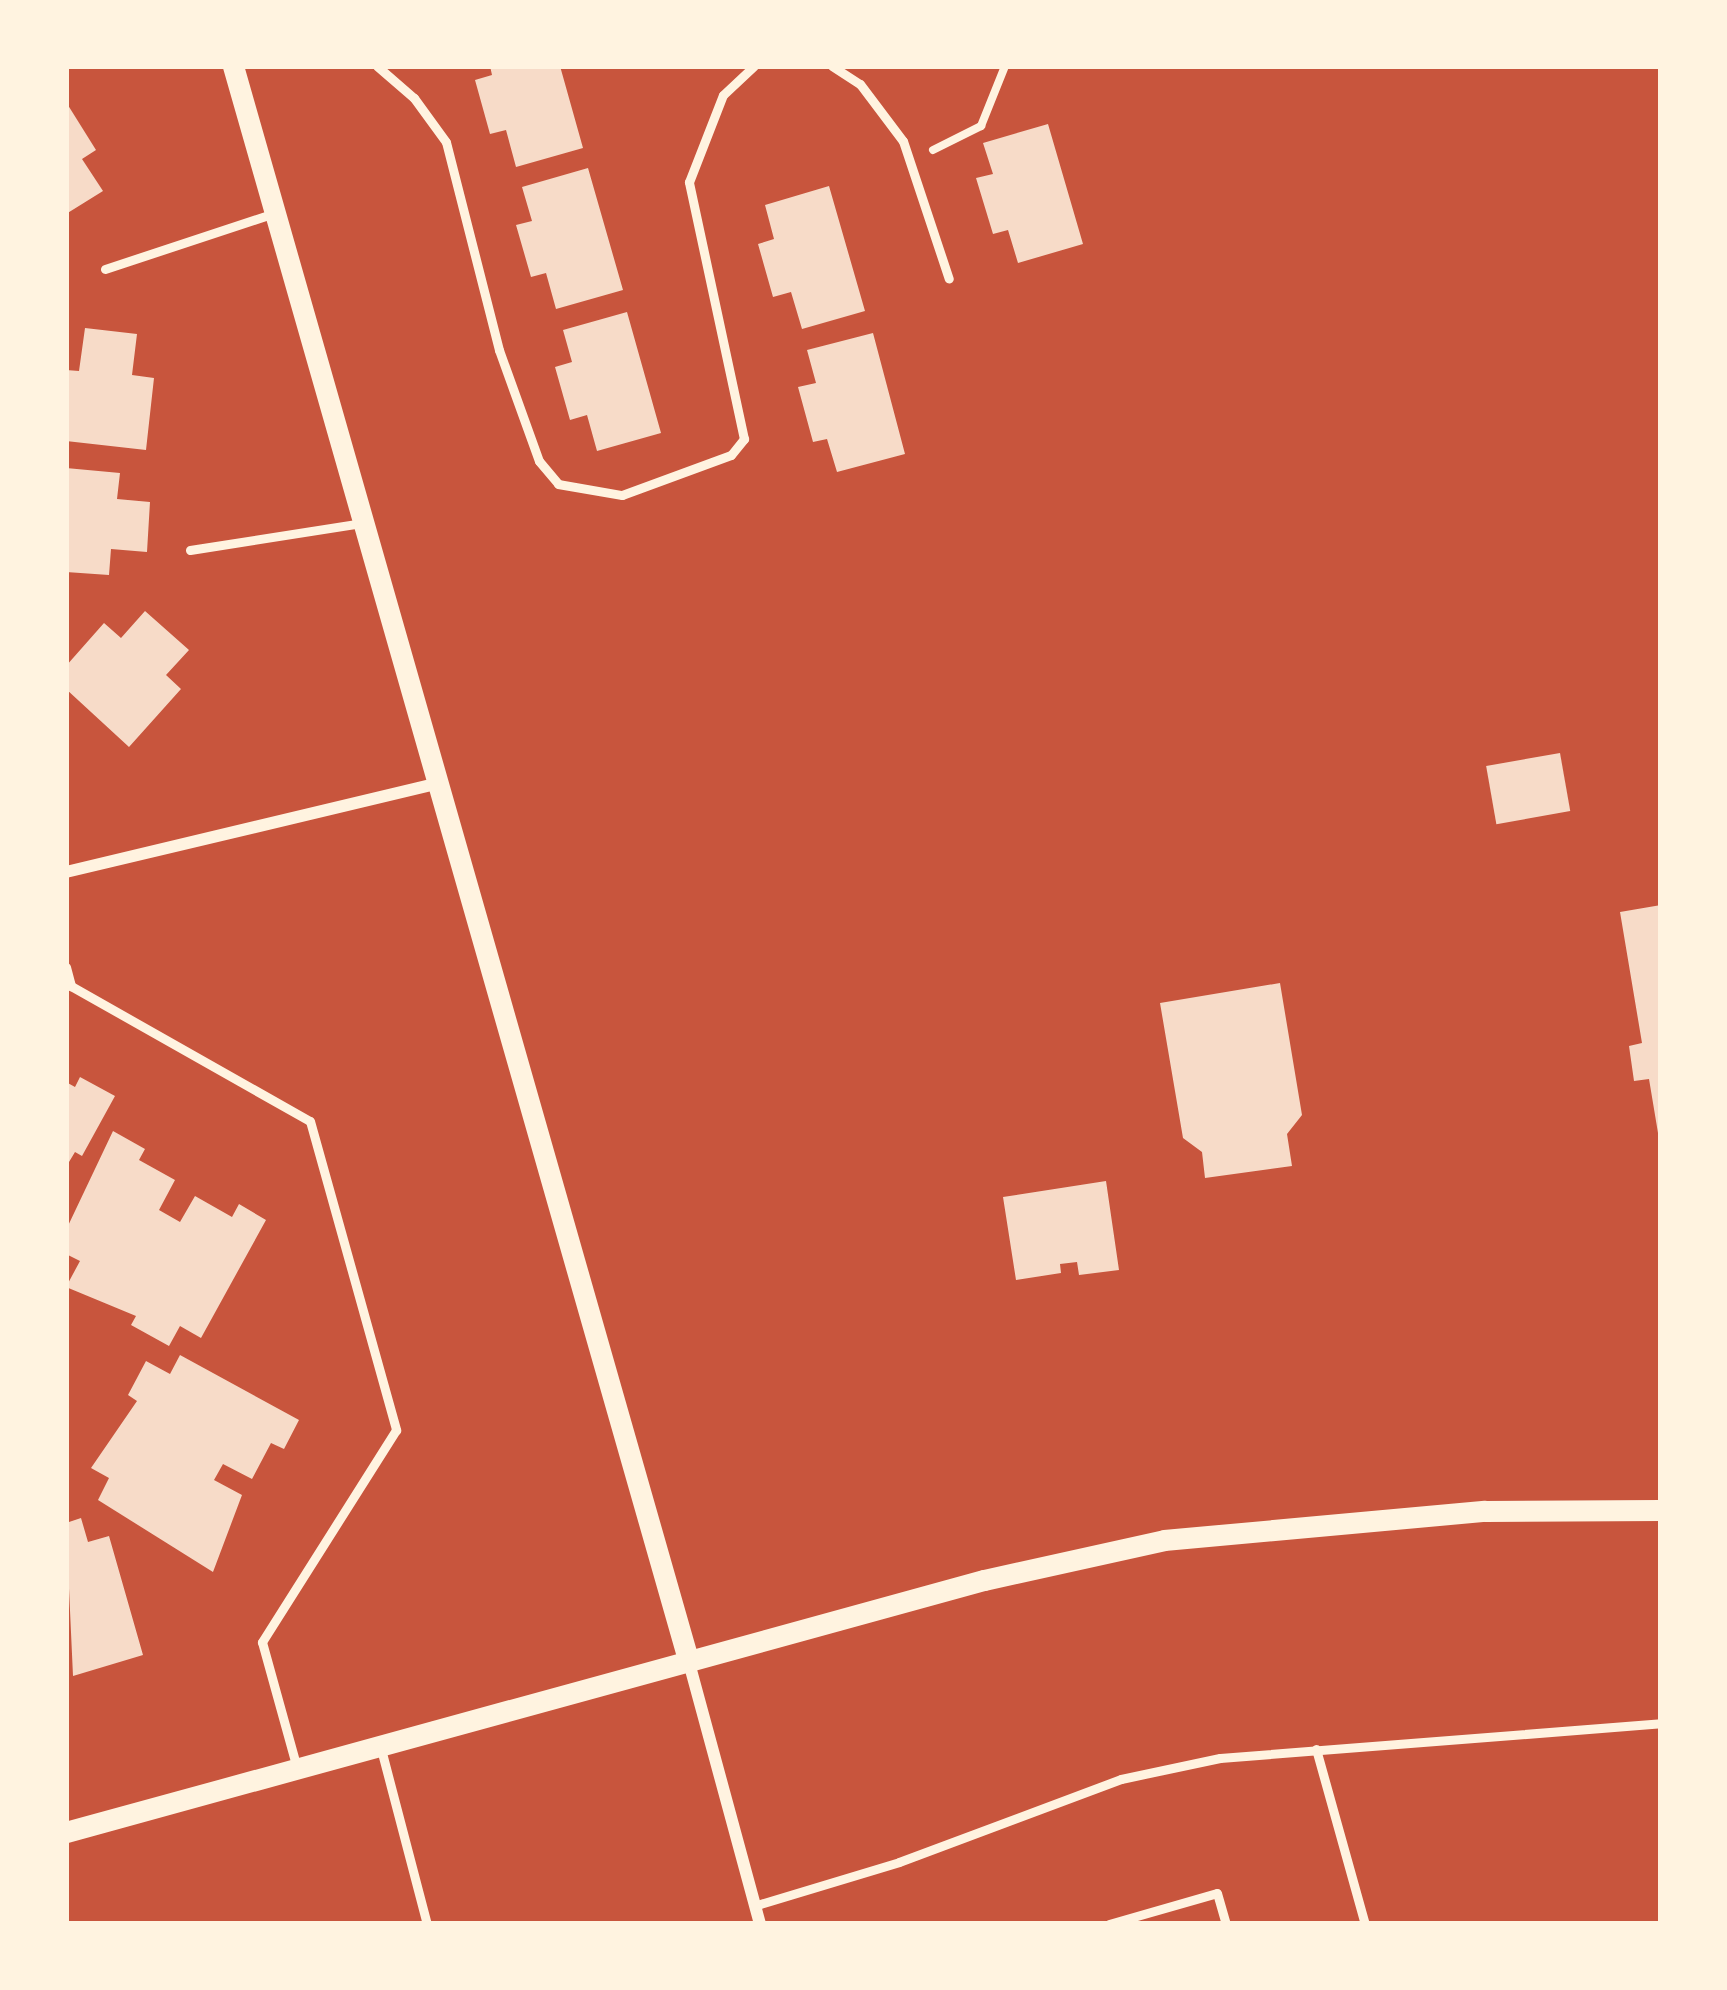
<!DOCTYPE html>
<style>
body{margin:0}
#map{position:relative;width:1727px;height:1990px;overflow:hidden;background:#c8553d;font-family:Quicksand,sans-serif}
div>[style]{position:absolute}
.building>*{inset:0;background:#f7dbc8;transform-origin:0 0}
.path>*{height:8px;margin:-4px;padding:0 4px;transform-origin:4px;border-radius:4px;background:#fff3e0}
.service>*{height:9px;margin:-4.5px;padding:0 4.5px;transform-origin:4.5px;border-radius:4.5px;background:#fff3e0}
.minor>*{height:12px;margin:-6px;padding:0 6px;transform-origin:6px;border-radius:6px;background:#fff3e0}
.tertiary>*{height:21px;margin:-10.5px;padding:0 10.5px;transform-origin:10.5px;border-radius:10.5px;background:#fff3e0}
span{translate:-50% -50%;white-space:nowrap;text-align:center;line-height:1.15;-webkit-text-stroke:12px #fff3e0;paint-order:stroke}
.frame{position:absolute;inset:0;border:69px solid #fff3e0;pointer-events:none}
</style>
<div id="map">
<div class="building">
<i style="clip-path:polygon(490px 66px,560px 66px,583px 148px,516px 167px,506px 130px,490px 134px,475px 80px,492px 75px)"></i>
<i style="clip-path:polygon(66px 102px,96px 150px,82px 159px,103px 191px,66px 214px)"></i>
<i style="clip-path:polygon(1048px 124px,1083px 244px,1018px 263px,1008px 230px,993px 234px,976px 178px,993px 174px,983px 143px)"></i>
<i style="clip-path:polygon(588px 168px,623px 290px,556px 309px,546px 273px,531px 277px,516px 225px,532px 221px,522px 187px)"></i>
<i style="clip-path:polygon(829px 186px,865px 311px,802px 329px,791px 292px,773px 297px,758px 244px,774px 239px,765px 205px)"></i>
<i style="clip-path:polygon(627px 312px,661px 433px,597px 451px,587px 415px,570px 420px,555px 367px,572px 362px,563px 330px)"></i>
<i style="clip-path:polygon(85px 328px,137px 334px,132px 375px,154px 378px,146px 450px,66px 441px,66px 370px,79px 371px)"></i>
<i style="clip-path:polygon(873px 333px,905px 454px,837px 472px,827px 439px,813px 442px,798px 387px,816px 383px,807px 350px)"></i>
<i style="clip-path:polygon(66px 468px,120px 473px,117px 499px,150px 502px,147px 552px,111px 549px,109px 575px,66px 572px)"></i>
<i style="clip-path:polygon(145px 611px,189px 650px,166px 675px,181px 689px,129px 747px,66px 689px,66px 666px,104px 623px,121px 638px)"></i>
<i style="left:1560px;top:753px;width:59px;height:75px;rotate:80deg"></i>
<i style="clip-path:polygon(1661px 905px,1661px 1139px,1659px 1139px,1649px 1079px,1634px 1081px,1629px 1046px,1642px 1043px,1620px 912px)"></i>
<i style="clip-path:polygon(1280px 983px,1302px 1115px,1287px 1134px,1292px 1166px,1205px 1178px,1202px 1152px,1183px 1138px,1160px 1003px)"></i>
<i style="clip-path:polygon(80px 1077px,115px 1096px,82px 1156px,75px 1152px,66px 1167px,66px 1082px,75px 1087px)"></i>
<i style="clip-path:polygon(113px 1131px,145px 1149px,139px 1160px,175px 1180px,159px 1210px,180px 1222px,195px 1196px,232px 1217px,239px 1204px,266px 1220px,201px 1338px,180px 1326px,169px 1346px,131px 1325px,136px 1316px,66px 1287px,80px 1261px,66px 1254px,66px 1230px)"></i>
<i style="clip-path:polygon(1106px 1181px,1119px 1270px,1079px 1275px,1077px 1262px,1060px 1264px,1061px 1273px,1016px 1280px,1003px 1197px)"></i>
<i style="clip-path:polygon(180px 1355px,299px 1420px,284px 1449px,271px 1443px,252px 1479px,223px 1464px,214px 1480px,242px 1495px,213px 1572px,98px 1500px,109px 1478px,91px 1468px,137px 1401px,128px 1395px,146px 1361px,170px 1374px)"></i>
<i style="clip-path:polygon(81px 1518px,88px 1542px,109px 1536px,143px 1655px,73px 1676px,66px 1523px)"></i>
</div>
<div class="path">
<i style="left:933px;top:150px;width:54px;rotate:-26.6deg"></i>
<i style="left:981px;top:126px;width:65px;rotate:-68.2deg"></i>
</div>
<div class="service">
<i style="left:377px;top:66px;width:49px;rotate:40.9deg"></i>
<i style="left:414px;top:98px;width:54px;rotate:54deg"></i>
<i style="left:446px;top:142px;width:215px;rotate:75.7deg"></i>
<i style="left:499px;top:350px;width:118px;rotate:70.2deg"></i>
<i style="left:539px;top:461px;width:30px;rotate:50deg"></i>
<i style="left:558px;top:484px;width:65px;rotate:9.8deg"></i>
<i style="left:622px;top:495px;width:116px;rotate:-20.2deg"></i>
<i style="left:731px;top:455px;width:21px;rotate:-51deg"></i>
<i style="left:744px;top:439px;width:263px;rotate:-102.1deg"></i>
<i style="left:689px;top:182px;width:93px;rotate:-68.7deg"></i>
<i style="left:723px;top:95px;width:42px;rotate:-43.1deg"></i>
<i style="left:832px;top:66px;width:33px;rotate:33deg"></i>
<i style="left:860px;top:84px;width:71px;rotate:53deg"></i>
<i style="left:903px;top:141px;width:145px;rotate:71.6deg"></i>
<i style="left:105px;top:269px;width:181px;rotate:-18.3deg"></i>
<i style="left:190px;top:550px;width:175px;rotate:-8.9deg"></i>
<i style="left:66px;top:967px;width:20px;rotate:75deg"></i>
<i style="left:71px;top:986px;width:274px;rotate:29.5deg"></i>
<i style="left:310px;top:1121px;width:321px;rotate:74.4deg"></i>
<i style="left:396px;top:1430px;width:251px;rotate:122.3deg"></i>
<i style="left:262px;top:1642px;width:131px;rotate:74.5deg"></i>
<i style="left:381px;top:1749px;width:181px;rotate:75.3deg"></i>
<i style="left:1316px;top:1749px;width:182px;rotate:74.4deg"></i>
<i style="left:757px;top:1905px;width:148px;rotate:-16.8deg"></i>
<i style="left:899px;top:1862px;width:237px;rotate:-20.5deg"></i>
<i style="left:1121px;top:1779px;width:101px;rotate:-12deg"></i>
<i style="left:1220px;top:1758px;width:442px;rotate:-4.5deg"></i>
<i style="left:1109px;top:1924px;width:112px;rotate:-16deg"></i>
<i style="left:1217px;top:1893px;width:32px;rotate:74deg"></i>
</div>
<div class="minor">
<i style="left:66px;top:872px;width:380px;rotate:-13.4deg"></i>
<i style="left:688px;top:1659px;width:275px;rotate:74.8deg"></i>
</div>
<div class="tertiary">
<i style="left:233px;top:66px;width:1657px;rotate:74.06deg"></i>
<i style="left:66px;top:1832px;width:952px;rotate:-15.35deg"></i>
<i style="left:984px;top:1580px;width:184px;rotate:-12.5deg"></i>
<i style="left:1164px;top:1540px;width:322px;rotate:-5.2deg"></i>
<i style="left:1485px;top:1511px;width:176px;rotate:-0.3deg"></i>
</div>
<div class="frame"></div>
</div>
